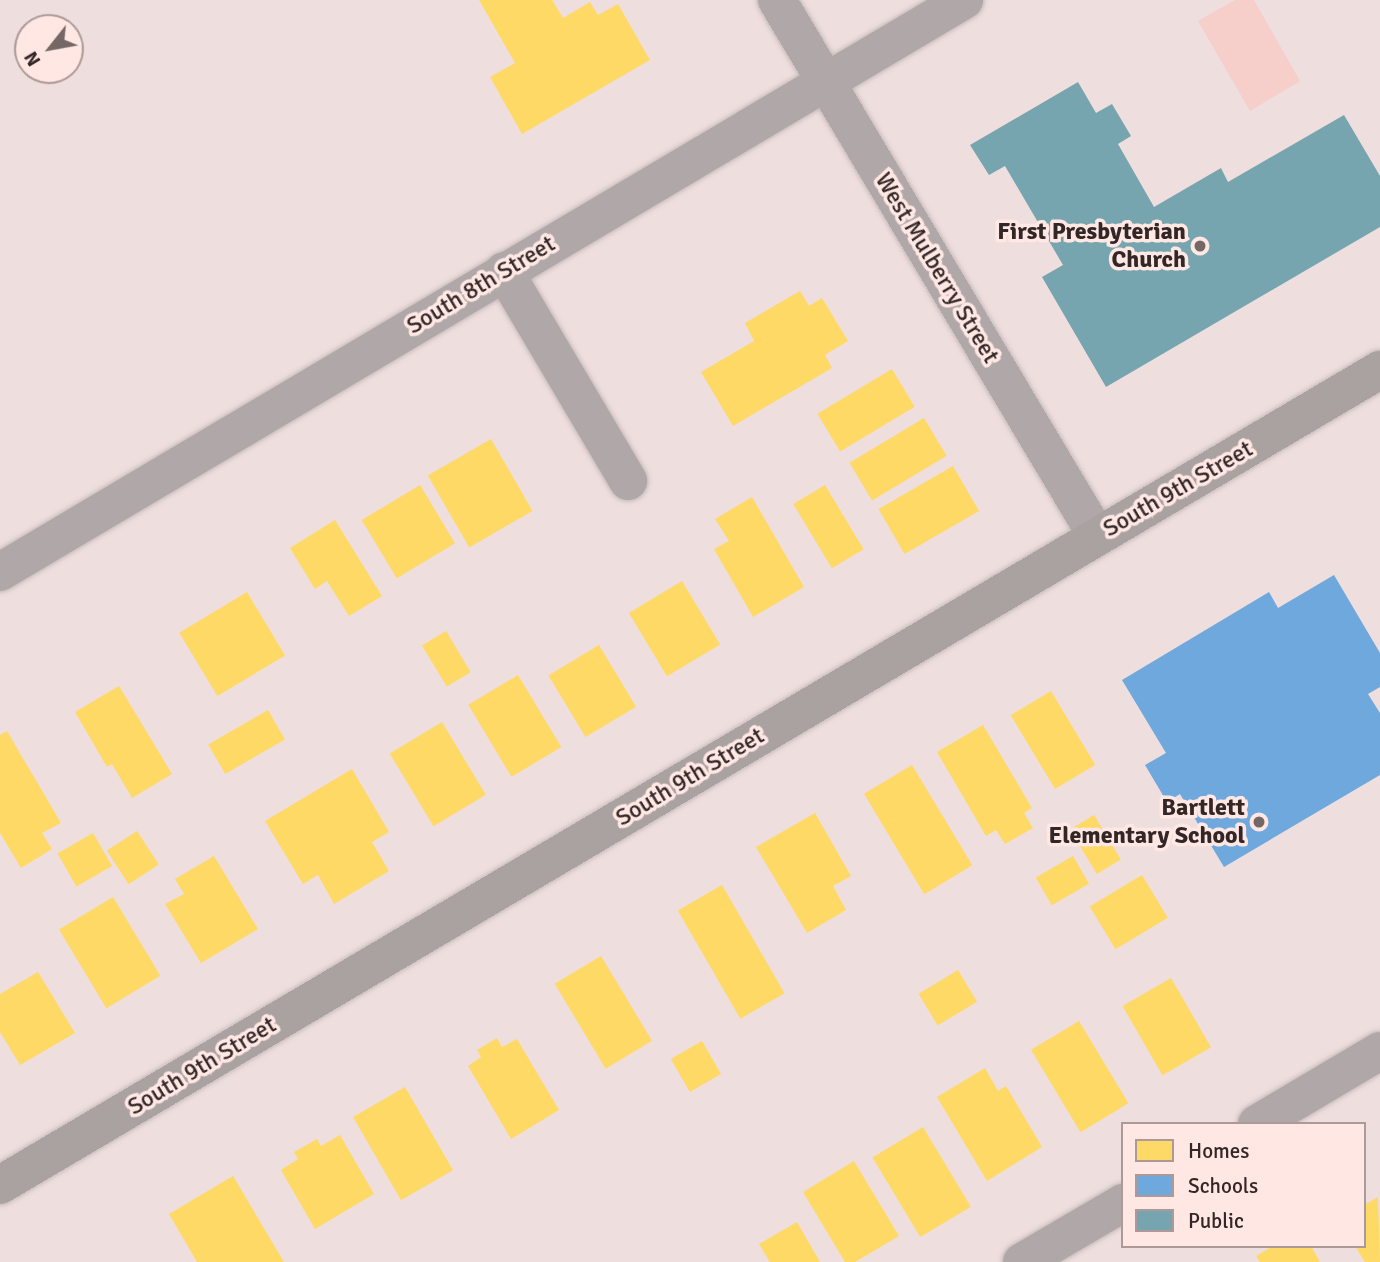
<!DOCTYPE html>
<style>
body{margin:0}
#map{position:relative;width:1380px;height:1262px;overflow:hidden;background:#eededd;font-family:Signika,sans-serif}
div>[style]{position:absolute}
.green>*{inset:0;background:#f6ceca}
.homes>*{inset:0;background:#ffd966;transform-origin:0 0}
.schools>*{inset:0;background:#6fa8dc}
.public>*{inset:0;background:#76a5af}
.roads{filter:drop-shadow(0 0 2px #c7bbba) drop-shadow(0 0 2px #c7bbba)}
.minor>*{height:38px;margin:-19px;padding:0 19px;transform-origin:19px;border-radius:19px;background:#b0a8a8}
.major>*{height:38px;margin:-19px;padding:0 19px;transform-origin:19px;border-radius:19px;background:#aaa2a1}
.dots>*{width:19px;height:19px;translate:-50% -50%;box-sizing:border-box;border:4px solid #ffe7e4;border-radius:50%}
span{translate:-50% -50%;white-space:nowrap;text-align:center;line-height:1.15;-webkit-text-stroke:7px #ffe7e4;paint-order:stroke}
.poi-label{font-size:24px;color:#322726;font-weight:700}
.right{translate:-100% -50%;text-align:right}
.street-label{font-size:24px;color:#322726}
.legend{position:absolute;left:1121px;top:1122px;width:245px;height:126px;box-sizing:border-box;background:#ffe7e4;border:2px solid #ad9a98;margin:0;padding:9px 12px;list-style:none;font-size:21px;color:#322726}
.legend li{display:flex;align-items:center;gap:14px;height:35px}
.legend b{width:35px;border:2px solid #ad9a98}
.north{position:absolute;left:14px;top:14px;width:70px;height:70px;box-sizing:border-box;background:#ffe7e4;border:2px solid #ad9a98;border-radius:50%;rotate:239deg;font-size:19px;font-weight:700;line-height:28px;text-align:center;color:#322726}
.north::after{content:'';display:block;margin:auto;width:24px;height:32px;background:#746766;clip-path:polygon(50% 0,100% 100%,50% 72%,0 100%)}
</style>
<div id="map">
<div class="green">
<i style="clip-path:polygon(1235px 0,1254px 0,1300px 81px,1250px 111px,1198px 21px)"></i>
</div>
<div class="homes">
<i style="clip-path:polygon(479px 0,552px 0,563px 18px,590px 2px,598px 15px,618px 4px,650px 60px,522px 134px,490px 77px,515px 63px)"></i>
<i style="clip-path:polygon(800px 291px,809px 306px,822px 298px,848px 341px,825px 355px,832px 368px,733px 426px,701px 372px,754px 341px,745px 323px)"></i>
<i style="left:892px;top:369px;width:44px;height:87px;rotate:59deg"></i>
<i style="left:924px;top:418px;width:44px;height:87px;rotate:59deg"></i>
<i style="left:491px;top:439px;width:83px;height:73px;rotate:60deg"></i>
<i style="left:953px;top:466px;width:52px;height:86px;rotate:60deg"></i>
<i style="left:420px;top:485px;width:68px;height:68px;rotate:59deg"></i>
<i style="left:825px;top:485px;width:75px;height:37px;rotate:59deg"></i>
<i style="clip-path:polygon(752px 497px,804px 587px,753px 617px,714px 549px,729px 541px,715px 519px)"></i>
<i style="clip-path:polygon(335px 520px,382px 596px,349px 616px,327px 581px,315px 589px,290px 548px)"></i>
<i style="left:682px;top:581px;width:74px;height:62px;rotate:59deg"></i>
<i style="left:247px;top:592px;width:74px;height:79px;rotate:59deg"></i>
<i style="left:446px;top:631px;width:48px;height:28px;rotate:59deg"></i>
<i style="left:599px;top:645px;width:72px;height:59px;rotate:59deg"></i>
<i style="left:518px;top:675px;width:84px;height:58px;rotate:59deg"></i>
<i style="clip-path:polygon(119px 686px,172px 774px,132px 798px,112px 764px,107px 767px,75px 712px)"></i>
<i style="left:1051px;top:691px;width:86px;height:47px;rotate:59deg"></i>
<i style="left:268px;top:710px;width:34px;height:69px;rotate:60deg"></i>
<i style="left:442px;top:722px;width:85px;height:61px;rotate:59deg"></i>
<i style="clip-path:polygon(983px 725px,1032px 808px,1024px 813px,1033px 828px,1005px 844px,996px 830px,986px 836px,937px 752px)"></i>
<i style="clip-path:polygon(7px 731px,61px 823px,42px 833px,52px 849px,21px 868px,0 833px,0 735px)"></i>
<i style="left:912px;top:765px;width:117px;height:56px;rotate:59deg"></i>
<i style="clip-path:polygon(352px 769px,389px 832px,372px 842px,389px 871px,334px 904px,318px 875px,303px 884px,265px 821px)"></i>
<i style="clip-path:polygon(815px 813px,851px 876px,833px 886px,846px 910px,807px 933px,756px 847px)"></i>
<i style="left:1094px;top:815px;width:52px;height:28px;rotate:59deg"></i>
<i style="left:137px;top:831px;width:40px;height:36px;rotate:57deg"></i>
<i style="left:93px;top:833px;width:38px;height:41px;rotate:60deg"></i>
<i style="clip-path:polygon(214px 856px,258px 929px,201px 963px,165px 904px,184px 894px,175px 879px)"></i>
<i style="left:1073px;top:856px;width:32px;height:43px;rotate:60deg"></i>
<i style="left:1142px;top:875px;width:50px;height:61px;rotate:59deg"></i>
<i style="left:722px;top:885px;width:125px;height:51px;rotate:60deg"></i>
<i style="left:113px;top:897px;width:92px;height:63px;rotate:59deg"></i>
<i style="left:601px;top:956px;width:99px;height:54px;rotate:59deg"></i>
<i style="left:958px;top:970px;width:37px;height:46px;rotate:59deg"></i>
<i style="clip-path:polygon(38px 972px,75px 1033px,20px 1065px,0 1032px,0 994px)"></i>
<i style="left:1171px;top:978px;width:80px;height:56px;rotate:60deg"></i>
<i style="left:1079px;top:1021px;width:96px;height:56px;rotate:59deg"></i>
<i style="clip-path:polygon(497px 1038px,502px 1047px,517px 1039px,559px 1110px,511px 1139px,468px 1066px,481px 1057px,477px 1050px)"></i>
<i style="left:702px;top:1041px;width:38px;height:36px;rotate:60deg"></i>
<i style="clip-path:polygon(985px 1068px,998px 1091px,1006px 1086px,1042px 1147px,987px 1181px,937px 1097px)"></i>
<i style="left:405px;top:1087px;width:96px;height:60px;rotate:60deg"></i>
<i style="left:923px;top:1127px;width:93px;height:59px;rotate:59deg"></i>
<i style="clip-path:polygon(340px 1135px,374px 1194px,315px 1229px,281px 1170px,298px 1159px,294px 1152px,317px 1139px,321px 1146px)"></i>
<i style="clip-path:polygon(854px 1161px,899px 1236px,855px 1262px,845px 1262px,803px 1192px)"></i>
<i style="clip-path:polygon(233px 1176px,284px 1262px,197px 1262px,169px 1214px)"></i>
<i style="clip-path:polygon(1378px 1197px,1380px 1262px,1365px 1262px,1355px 1246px,1364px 1246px,1364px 1205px)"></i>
<i style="clip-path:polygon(797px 1222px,820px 1262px,770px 1262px,759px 1244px)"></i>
<i style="clip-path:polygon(1273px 1246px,1311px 1246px,1320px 1262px,1260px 1262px,1256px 1256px)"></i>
</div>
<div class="schools">
<i style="clip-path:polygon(1334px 575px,1380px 653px,1380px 687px,1368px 694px,1380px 713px,1380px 775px,1224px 867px,1180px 794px,1167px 802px,1145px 765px,1166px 753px,1122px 680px,1269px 592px,1278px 608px)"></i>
</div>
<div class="public">
<i style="clip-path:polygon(1078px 82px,1096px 113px,1112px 104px,1131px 136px,1118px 144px,1154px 207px,1221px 168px,1228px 182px,1344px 115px,1380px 176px,1380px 227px,1106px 387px,1042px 277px,1063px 265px,1005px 166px,989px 175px,970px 145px)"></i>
</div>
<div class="roads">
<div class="minor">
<i style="left:777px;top:0;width:624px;rotate:59.16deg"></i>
<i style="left:504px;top:271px;width:244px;rotate:59.4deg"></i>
<i style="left:0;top:572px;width:1121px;rotate:-30.68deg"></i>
<i style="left:1257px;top:1124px;width:143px;rotate:-30.7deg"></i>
<i style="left:1022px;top:1262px;width:117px;rotate:-30.3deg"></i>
</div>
<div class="major">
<i style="left:0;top:1185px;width:1603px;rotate:-30.57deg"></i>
</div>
</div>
<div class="dots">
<i style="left:1200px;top:246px;background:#746766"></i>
<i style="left:1259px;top:822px;background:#746766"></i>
</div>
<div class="poi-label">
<span class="right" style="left:1186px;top:246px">First Presbyterian<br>Church</span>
<span class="right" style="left:1245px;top:822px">Bartlett<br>Elementary School</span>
</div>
<div class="street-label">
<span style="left:937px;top:268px;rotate:59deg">West Mulberry Street</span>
<span style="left:481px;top:285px;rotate:-31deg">South 8th Street</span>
<span style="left:1178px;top:489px;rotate:-30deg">South 9th Street</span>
<span style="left:690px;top:777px;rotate:-31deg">South 9th Street</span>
<span style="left:202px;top:1066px;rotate:-31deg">South 9th Street</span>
</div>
<ul class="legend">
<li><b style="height:19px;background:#ffd966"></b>Homes</li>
<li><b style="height:19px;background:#6fa8dc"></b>Schools</li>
<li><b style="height:19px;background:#76a5af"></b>Public</li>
</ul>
<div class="north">N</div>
</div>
